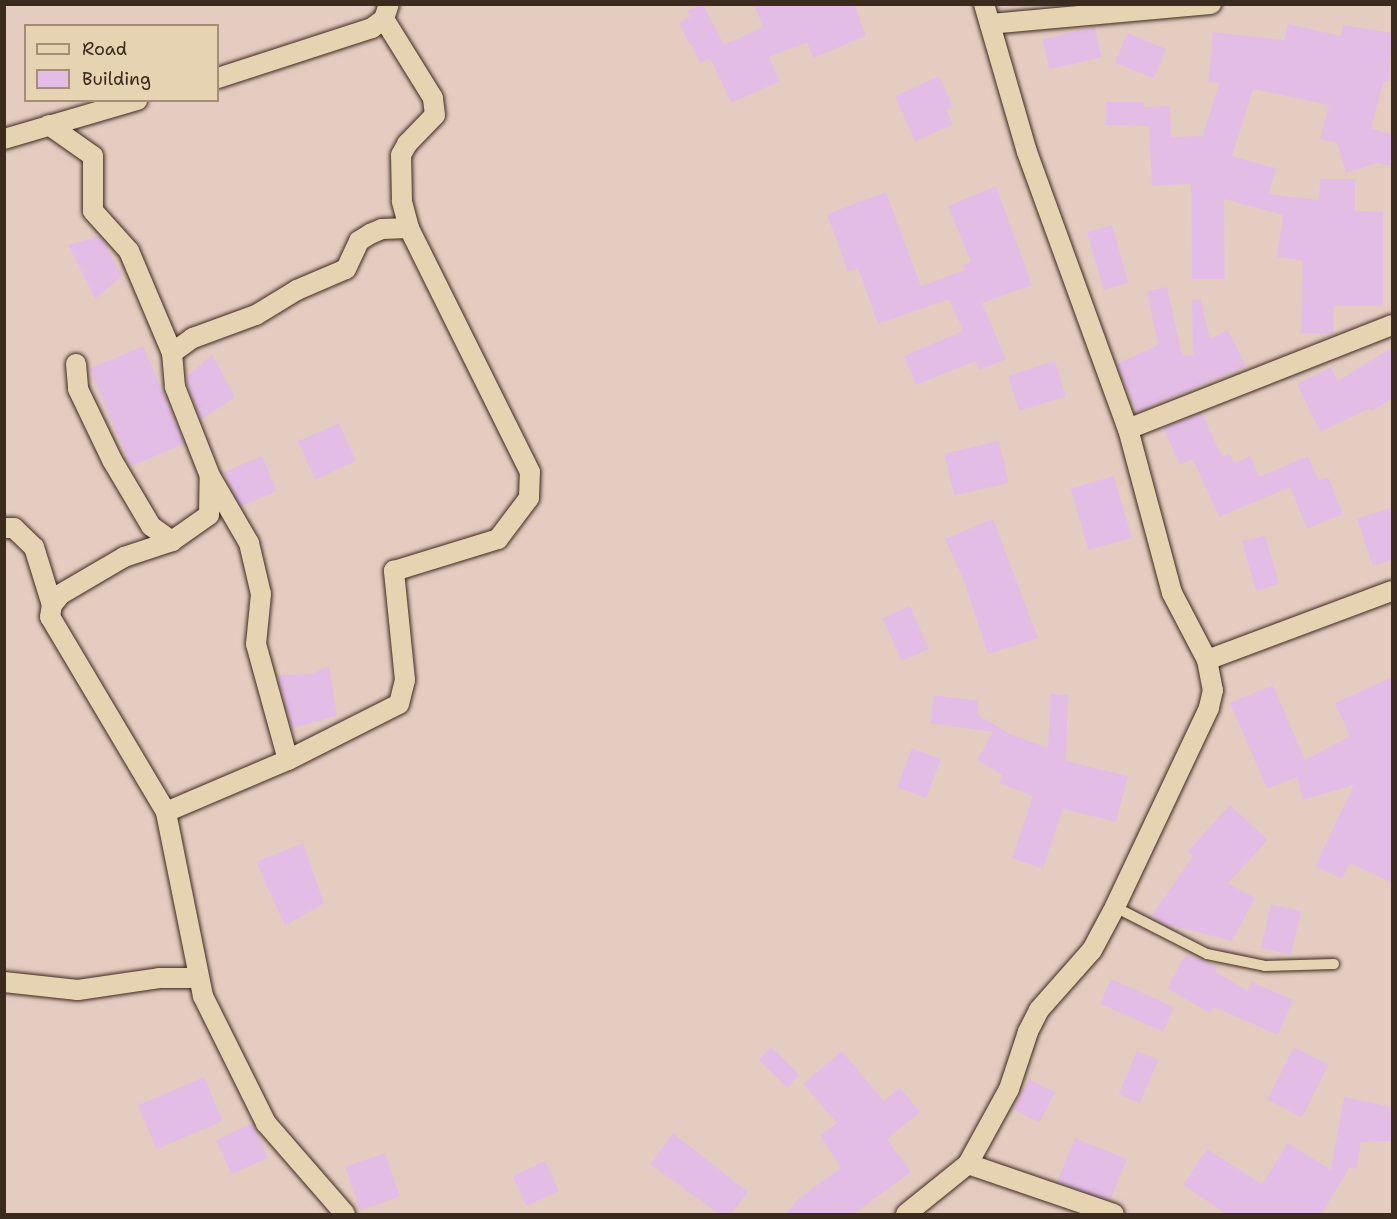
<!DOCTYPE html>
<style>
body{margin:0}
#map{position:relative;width:1397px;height:1219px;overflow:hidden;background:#e5ccc1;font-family:"Shantell Sans",sans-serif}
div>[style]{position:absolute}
.building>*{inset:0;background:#e4bde6;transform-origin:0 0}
.roads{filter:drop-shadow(0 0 2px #3b2a1e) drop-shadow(0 0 2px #3b2a1e)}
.service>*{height:10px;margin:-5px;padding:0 5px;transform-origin:5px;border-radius:5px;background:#e6d3b1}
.minor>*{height:20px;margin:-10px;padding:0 10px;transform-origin:10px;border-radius:10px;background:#e6d3b1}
span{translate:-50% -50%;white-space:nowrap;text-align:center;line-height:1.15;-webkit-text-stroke:4.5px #e6d3b1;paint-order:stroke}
.frame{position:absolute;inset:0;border:6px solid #3b2a1e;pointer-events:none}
.legend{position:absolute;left:24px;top:24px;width:195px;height:78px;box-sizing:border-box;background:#e6d3b1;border:2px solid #a28f76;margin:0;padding:8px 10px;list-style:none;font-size:18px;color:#3b2a1e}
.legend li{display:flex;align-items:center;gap:12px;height:30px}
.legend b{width:30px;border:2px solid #a28f76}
</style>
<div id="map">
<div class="building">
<i style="clip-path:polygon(703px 4px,724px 45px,763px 27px,754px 4px,854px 4px,866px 36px,813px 58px,807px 42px,769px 57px,780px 81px,731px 103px,710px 58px,700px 63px,679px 23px,691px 16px,688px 10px)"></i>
<i style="clip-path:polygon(1288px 24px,1341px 36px,1343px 25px,1392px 33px,1389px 82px,1383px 82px,1371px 129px,1392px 134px,1392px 166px,1377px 163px,1346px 173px,1337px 143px,1320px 139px,1329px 105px,1253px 89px,1232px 156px,1276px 168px,1269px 194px,1319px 200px,1320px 179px,1355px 179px,1355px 211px,1383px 212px,1383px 306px,1334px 306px,1333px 334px,1301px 333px,1303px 261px,1277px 257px,1283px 215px,1224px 199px,1225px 279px,1192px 279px,1191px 184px,1152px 186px,1149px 126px,1106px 125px,1106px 102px,1145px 102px,1143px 107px,1170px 106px,1171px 137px,1203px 136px,1219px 83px,1208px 82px,1213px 32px,1284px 40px)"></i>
<i style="left:1095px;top:27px;width:31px;height:54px;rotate:77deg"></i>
<i style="left:1127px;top:33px;width:42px;height:32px;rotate:22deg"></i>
<i style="clip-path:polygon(939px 76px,953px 107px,946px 110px,953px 124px,915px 142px,895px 96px)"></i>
<i style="clip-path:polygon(996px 186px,1032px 285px,982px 303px,1006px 359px,980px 370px,976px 361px,916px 385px,904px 356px,963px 331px,949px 299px,878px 324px,858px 268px,848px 272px,827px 214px,886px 192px,921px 286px,965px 270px,963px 265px,971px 262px,948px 206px)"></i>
<i style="left:1112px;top:225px;width:60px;height:26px;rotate:74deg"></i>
<i style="clip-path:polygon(100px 236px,122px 276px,95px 299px,68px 245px)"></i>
<i style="clip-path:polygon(1167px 287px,1182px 356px,1193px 355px,1192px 300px,1201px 299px,1210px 339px,1228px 330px,1246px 366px,1137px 412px,1117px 364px,1158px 345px,1147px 291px)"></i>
<i style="left:143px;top:346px;width:106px;height:58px;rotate:67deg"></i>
<i style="clip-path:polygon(1392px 347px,1392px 398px,1372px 411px,1370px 408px,1320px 432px,1297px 384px,1331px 367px,1338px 381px)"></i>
<i style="clip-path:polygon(212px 354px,235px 397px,201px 420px,186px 378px)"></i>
<i style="left:1055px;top:361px;width:37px;height:49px;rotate:73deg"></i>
<i style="clip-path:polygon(1202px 413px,1222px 457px,1230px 454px,1234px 463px,1250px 456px,1259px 477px,1308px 456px,1319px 481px,1328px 477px,1343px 514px,1307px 529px,1290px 487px,1219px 517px,1193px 459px,1180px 465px,1163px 428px)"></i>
<i style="left:339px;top:423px;width:42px;height:45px;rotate:66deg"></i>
<i style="left:999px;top:441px;width:43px;height:56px;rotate:77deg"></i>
<i style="left:262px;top:456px;width:38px;height:41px;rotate:67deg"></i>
<i style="left:1114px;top:476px;width:64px;height:45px;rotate:74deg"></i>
<i style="clip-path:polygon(1392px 507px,1392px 560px,1373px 566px,1357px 519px)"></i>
<i style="clip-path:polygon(993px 519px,1038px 638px,988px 654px,964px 581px,945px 539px)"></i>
<i style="left:1265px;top:535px;width:51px;height:24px;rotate:74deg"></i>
<i style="left:910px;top:606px;width:47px;height:30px;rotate:66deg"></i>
<i style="clip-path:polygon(329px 666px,337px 716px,292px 728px,277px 675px,312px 674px)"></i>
<i style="clip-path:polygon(1392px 677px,1392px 883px,1350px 863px,1342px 879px,1315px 866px,1354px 785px,1303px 800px,1297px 777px,1267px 789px,1230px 703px,1273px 685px,1305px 760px,1350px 736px,1335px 703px)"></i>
<i style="clip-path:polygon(1050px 694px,1068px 695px,1066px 761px,1128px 776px,1116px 822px,1063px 809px,1043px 869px,1012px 858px,1033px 796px,999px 783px,1002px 775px,977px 760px,993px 732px,930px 723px,934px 695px,979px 701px,977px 714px,1010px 734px,1048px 748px)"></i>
<i style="left:912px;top:748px;width:31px;height:42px;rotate:21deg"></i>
<i style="clip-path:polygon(1230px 805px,1268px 840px,1228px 883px,1255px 898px,1232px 941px,1162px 923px,1152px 915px,1193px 856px,1187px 852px)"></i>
<i style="clip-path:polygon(303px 843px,324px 903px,285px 926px,256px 862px)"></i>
<i style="left:1271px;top:904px;width:31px;height:45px;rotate:13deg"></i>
<i style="clip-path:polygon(1186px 954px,1217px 967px,1215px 971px,1248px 991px,1252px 982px,1293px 1000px,1278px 1035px,1214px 1007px,1210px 1013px,1167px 988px)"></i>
<i style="left:1111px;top:979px;width:69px;height:27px;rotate:24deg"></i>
<i style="left:771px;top:1047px;width:40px;height:18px;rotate:44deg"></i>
<i style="left:1294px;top:1047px;width:39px;height:59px;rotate:27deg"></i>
<i style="clip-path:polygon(842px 1051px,884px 1101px,900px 1087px,920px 1112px,887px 1139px,911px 1172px,852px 1215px,785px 1215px,799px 1198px,841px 1168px,820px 1135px,837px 1123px,803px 1084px)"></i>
<i style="left:1137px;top:1051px;width:23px;height:47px;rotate:23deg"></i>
<i style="left:204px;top:1077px;width:48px;height:72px;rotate:67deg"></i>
<i style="left:1029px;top:1079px;width:29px;height:34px;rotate:27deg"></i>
<i style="clip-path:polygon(1344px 1097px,1392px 1107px,1392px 1141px,1361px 1142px,1357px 1169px,1350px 1167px,1321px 1215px,1228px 1215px,1183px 1185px,1207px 1149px,1262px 1184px,1288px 1143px,1331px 1170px)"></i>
<i style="left:252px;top:1123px;width:38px;height:40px;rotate:65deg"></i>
<i style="clip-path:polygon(673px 1133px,748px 1192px,730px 1215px,720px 1215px,650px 1164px)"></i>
<i style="left:1075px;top:1138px;width:56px;height:47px;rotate:22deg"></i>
<i style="left:385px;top:1153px;width:46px;height:42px;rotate:71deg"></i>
<i style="left:545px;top:1161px;width:33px;height:36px;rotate:65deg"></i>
</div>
<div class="roads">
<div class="service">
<i style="left:1115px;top:907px;width:103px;rotate:27.1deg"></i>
<i style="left:1207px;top:954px;width:59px;rotate:11.7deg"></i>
<i style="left:1265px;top:966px;width:69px;rotate:-1.7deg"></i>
</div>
<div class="minor">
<i style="left:984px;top:4px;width:154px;rotate:73.8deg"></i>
<i style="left:1027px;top:152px;width:295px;rotate:70deg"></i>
<i style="left:1128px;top:429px;width:170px;rotate:75deg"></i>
<i style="left:1172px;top:593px;width:76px;rotate:62.4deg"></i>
<i style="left:1207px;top:660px;width:31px;rotate:79deg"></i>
<i style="left:1213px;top:690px;width:18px;rotate:103deg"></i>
<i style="left:1209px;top:708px;width:220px;rotate:115.3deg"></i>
<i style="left:1115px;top:907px;width:49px;rotate:118.1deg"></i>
<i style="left:1092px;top:950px;width:80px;rotate:131.5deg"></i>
<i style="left:1039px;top:1010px;width:25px;rotate:117deg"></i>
<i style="left:1028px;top:1032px;width:60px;rotate:108.4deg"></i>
<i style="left:1009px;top:1089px;width:85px;rotate:118.7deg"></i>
<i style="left:968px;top:1164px;width:154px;rotate:18.9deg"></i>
<i style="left:990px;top:24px;width:222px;rotate:-5.2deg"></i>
<i style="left:218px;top:78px;width:162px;rotate:-18deg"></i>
<i style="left:372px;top:28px;width:15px;rotate:-37deg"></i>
<i style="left:384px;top:19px;width:16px;rotate:-72deg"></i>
<i style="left:49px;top:125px;width:54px;rotate:35.2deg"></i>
<i style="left:93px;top:156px;width:55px;rotate:90deg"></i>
<i style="left:93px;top:211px;width:54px;rotate:48deg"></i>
<i style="left:129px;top:251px;width:111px;rotate:67.1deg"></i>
<i style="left:4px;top:139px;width:139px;rotate:-16.3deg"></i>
<i style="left:76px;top:364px;width:25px;rotate:85deg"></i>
<i style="left:78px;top:389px;width:79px;rotate:64.4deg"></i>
<i style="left:112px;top:460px;width:77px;rotate:59.4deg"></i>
<i style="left:151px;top:526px;width:26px;rotate:36deg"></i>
<i style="left:1128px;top:429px;width:284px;rotate:-21.5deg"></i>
<i style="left:210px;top:476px;width:78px;rotate:59.8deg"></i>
<i style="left:249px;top:543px;width:52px;rotate:76.8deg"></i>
<i style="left:261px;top:594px;width:50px;rotate:95.7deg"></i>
<i style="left:256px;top:644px;width:120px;rotate:74.6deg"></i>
<i style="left:4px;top:528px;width:10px"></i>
<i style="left:14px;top:528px;width:28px;rotate:44deg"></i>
<i style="left:34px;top:547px;width:61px;rotate:72.8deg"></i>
<i style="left:1207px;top:660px;width:197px;rotate:-20.5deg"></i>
<i style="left:166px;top:812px;width:133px;rotate:-23.1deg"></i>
<i style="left:288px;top:760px;width:124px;rotate:-26.8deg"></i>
<i style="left:399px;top:704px;width:25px;rotate:-76deg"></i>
<i style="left:405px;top:680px;width:110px;rotate:-95.8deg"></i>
<i style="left:394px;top:571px;width:109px;rotate:-17.1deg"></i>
<i style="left:498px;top:539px;width:51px;rotate:-52.9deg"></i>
<i style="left:529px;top:498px;width:26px;rotate:-88deg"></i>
<i style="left:530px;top:472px;width:272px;rotate:-116.4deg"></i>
<i style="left:4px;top:982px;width:74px;rotate:6.2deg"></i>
<i style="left:78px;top:990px;width:82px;rotate:-8.4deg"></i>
<i style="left:159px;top:978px;width:37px"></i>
<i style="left:345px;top:1214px;width:121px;rotate:-131deg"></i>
<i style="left:266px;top:1123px;width:142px;rotate:-116.4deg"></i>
<i style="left:203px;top:996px;width:188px;rotate:-101.4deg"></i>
<i style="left:166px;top:812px;width:227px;rotate:-120.7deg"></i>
<i style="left:50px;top:617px;width:12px;rotate:-81deg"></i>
<i style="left:52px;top:605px;width:14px;rotate:-51deg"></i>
<i style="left:61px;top:594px;width:73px;rotate:-30.4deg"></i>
<i style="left:124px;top:557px;width:51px;rotate:-18.4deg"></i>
<i style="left:172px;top:541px;width:45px;rotate:-35.1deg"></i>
<i style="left:209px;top:515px;width:39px;rotate:-89deg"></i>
<i style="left:210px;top:476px;width:96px;rotate:-111.5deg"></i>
<i style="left:175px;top:387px;width:34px;rotate:-95deg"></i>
<i style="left:172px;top:353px;width:26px;rotate:-36deg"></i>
<i style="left:193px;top:338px;width:67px;rotate:-20.1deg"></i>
<i style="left:256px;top:315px;width:48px;rotate:-31.4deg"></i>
<i style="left:297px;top:290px;width:53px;rotate:-23.2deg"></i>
<i style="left:346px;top:269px;width:31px;rotate:-65deg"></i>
<i style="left:359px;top:241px;width:13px;rotate:-32deg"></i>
<i style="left:370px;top:234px;width:13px;rotate:-23deg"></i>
<i style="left:382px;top:229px;width:27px;rotate:-2deg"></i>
<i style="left:409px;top:228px;width:28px;rotate:-105deg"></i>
<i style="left:402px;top:201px;width:46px;rotate:-91.2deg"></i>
<i style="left:401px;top:155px;width:13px;rotate:-61deg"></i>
<i style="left:407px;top:144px;width:40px;rotate:-46deg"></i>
<i style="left:435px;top:115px;width:17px;rotate:-97deg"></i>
<i style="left:433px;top:98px;width:93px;rotate:-121.8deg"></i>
<i style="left:906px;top:1214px;width:80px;rotate:-38.9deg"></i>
</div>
</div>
<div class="frame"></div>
<ul class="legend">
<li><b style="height:8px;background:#e6d3b1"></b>Road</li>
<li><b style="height:16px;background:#e4bde6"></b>Building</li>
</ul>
</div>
